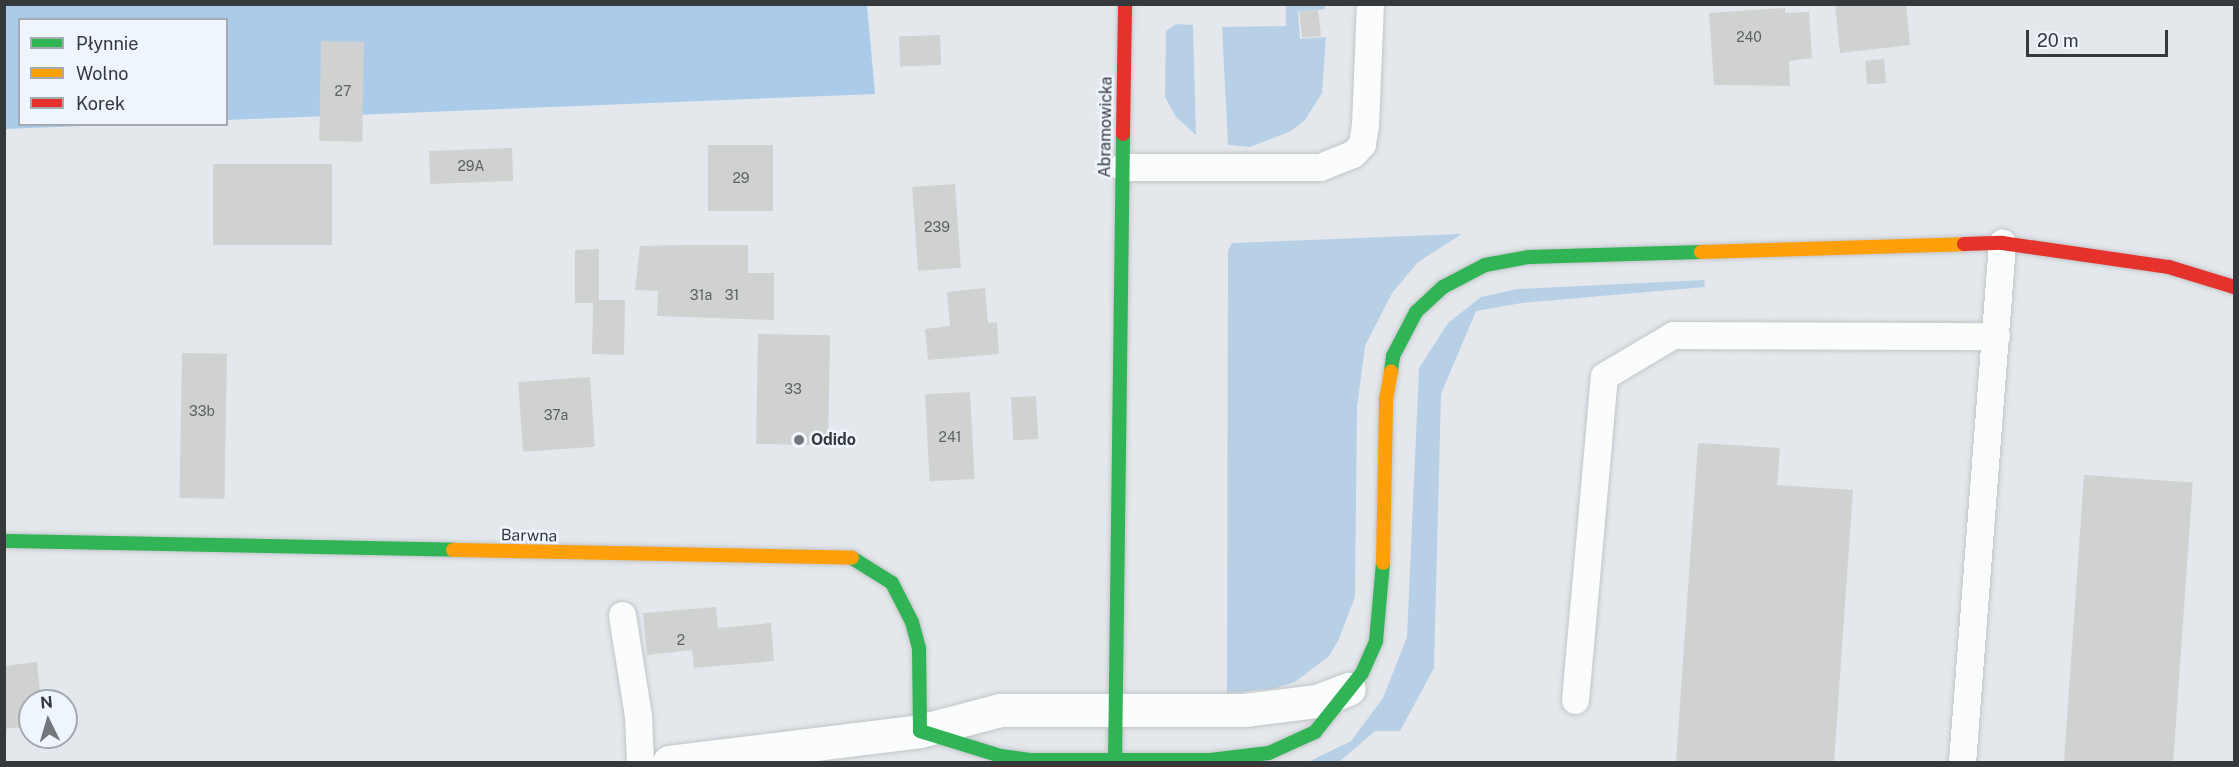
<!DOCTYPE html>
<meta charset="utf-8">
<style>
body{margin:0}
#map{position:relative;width:2239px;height:767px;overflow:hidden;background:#e4e8ec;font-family:"Public Sans",sans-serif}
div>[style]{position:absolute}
.green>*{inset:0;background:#b8d0e6}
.forest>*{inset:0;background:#aaccea}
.building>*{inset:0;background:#d0d1d1;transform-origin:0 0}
.roads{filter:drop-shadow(0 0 2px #c2c5c8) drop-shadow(0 0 2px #c2c5c8)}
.lane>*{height:27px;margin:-13.5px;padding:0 13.5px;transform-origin:13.5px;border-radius:13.5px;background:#fbfcfc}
.street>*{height:33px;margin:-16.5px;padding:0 16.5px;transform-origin:16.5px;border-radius:16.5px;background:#fbfcfc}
.fast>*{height:14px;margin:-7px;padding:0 7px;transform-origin:7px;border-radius:7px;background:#30b455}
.slow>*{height:14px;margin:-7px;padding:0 7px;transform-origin:7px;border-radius:7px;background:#ff9f0a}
.jam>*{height:14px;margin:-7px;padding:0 7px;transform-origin:7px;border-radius:7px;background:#e5322d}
.dots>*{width:16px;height:16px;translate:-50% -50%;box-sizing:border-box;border:3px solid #eef5fd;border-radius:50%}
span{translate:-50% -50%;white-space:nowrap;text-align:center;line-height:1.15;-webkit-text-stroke:5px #eef5fd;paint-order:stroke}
.number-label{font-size:14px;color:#5f6264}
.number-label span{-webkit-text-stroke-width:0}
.street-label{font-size:16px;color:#36393c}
.poi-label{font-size:16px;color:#36393c;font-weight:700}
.left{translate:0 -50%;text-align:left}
.frame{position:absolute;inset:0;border:6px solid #36393c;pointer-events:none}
.legend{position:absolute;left:18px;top:18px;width:210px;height:108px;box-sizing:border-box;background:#eef5fd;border:2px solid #a4aab0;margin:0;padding:8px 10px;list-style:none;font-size:18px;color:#36393c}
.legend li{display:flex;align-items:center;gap:12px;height:30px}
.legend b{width:30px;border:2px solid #a4aab0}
.north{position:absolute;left:18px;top:689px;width:60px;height:60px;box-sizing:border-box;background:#eef5fd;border:2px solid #a4aab0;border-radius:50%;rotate:355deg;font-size:16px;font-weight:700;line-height:24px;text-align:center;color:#36393c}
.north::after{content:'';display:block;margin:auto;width:21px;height:27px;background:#73767a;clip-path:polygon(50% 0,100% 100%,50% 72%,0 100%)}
.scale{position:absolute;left:2026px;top:30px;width:142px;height:27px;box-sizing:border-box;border:3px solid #36393c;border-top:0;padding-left:8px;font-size:18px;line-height:21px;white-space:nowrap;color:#36393c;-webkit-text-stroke:4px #eef5fd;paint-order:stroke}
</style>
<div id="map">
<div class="green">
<i style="clip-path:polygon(1286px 5px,1325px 5px,1325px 9px,1298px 12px,1300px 39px,1326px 37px,1322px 93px,1305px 120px,1291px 131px,1250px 147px,1228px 145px,1222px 27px,1286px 26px)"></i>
<i style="clip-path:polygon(1176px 24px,1193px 25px,1196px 135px,1176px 117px,1165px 97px,1166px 31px)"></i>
<i style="clip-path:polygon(1462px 234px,1418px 262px,1392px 293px,1365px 346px,1357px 408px,1355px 597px,1339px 639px,1329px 656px,1295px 682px,1273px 689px,1227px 693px,1228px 251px,1232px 243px)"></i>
<i style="clip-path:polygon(1704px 280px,1705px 287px,1522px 303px,1476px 311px,1441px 394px,1434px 668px,1400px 731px,1375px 731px,1339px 762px,1308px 762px,1351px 741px,1383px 698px,1407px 637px,1419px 368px,1448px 323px,1481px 297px,1517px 289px)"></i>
</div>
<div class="forest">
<i style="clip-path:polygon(4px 5px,867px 5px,875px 94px,227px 120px,226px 20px,20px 20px,20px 124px,109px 125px,5px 129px)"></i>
</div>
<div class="building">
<i style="clip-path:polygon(1835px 4px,1906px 4px,1910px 45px,1840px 53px)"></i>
<i style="clip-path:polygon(1785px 8px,1785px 13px,1809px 12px,1812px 58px,1789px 61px,1790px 86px,1714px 85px,1709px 13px)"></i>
<i style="left:1318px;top:10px;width:26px;height:19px;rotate:83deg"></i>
<i style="left:940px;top:35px;width:30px;height:41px;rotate:88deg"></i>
<i style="left:321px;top:41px;width:43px;height:100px;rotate:1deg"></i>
<i style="left:1884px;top:59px;width:24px;height:19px;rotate:85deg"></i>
<i style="left:773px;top:145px;width:66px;height:65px;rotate:90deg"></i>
<i style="left:512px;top:148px;width:33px;height:83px;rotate:88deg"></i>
<i style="left:213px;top:164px;width:119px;height:81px"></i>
<i style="left:955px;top:184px;width:84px;height:43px;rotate:86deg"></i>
<i style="clip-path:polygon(688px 245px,748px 245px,748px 273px,774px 273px,774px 320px,657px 316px,658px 291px,635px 290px,640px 246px)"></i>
<i style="clip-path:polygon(599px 249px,599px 300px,625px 300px,624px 355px,592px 354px,593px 303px,575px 303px,575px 250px)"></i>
<i style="clip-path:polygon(985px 288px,988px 323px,997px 322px,999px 354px,928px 360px,925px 329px,950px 326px,947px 292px)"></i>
<i style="left:758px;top:334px;width:72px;height:110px;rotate:1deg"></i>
<i style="left:182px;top:353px;width:45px;height:145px;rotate:1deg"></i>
<i style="left:590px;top:377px;width:70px;height:72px;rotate:86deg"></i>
<i style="left:970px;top:392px;width:87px;height:45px;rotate:87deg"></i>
<i style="left:1036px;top:396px;width:43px;height:25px;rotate:87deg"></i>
<i style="clip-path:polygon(1698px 443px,1780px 448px,1777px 485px,1853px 490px,1834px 762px,1676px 762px)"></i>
<i style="left:2084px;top:475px;width:109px;height:288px;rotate:4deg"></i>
<i style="clip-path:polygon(716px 607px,718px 628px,771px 623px,774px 661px,694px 668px,692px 650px,647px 655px,643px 613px)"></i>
<i style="clip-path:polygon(37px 662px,41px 701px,30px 701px,30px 726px,4px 729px,4px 666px)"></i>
</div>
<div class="roads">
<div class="lane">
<i style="left:1122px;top:167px;width:198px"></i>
<i style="left:1320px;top:167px;width:35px;rotate:-22deg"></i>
<i style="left:1353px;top:154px;width:13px;rotate:-48deg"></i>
<i style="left:1362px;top:144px;width:18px;rotate:-81deg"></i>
<i style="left:1365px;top:126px;width:122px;rotate:-87.7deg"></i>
<i style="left:622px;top:615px;width:102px;rotate:81deg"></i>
<i style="left:638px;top:716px;width:46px;rotate:87.5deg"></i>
<i style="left:1575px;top:700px;width:325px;rotate:-84.9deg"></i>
<i style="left:1604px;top:376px;width:80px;rotate:-30.7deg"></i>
<i style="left:1673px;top:335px;width:323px;rotate:0.2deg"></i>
<i style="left:1962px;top:762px;width:521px;rotate:-85.59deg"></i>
</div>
<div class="street">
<i style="left:669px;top:762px;width:253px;rotate:-7deg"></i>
<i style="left:920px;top:731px;width:83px;rotate:-14.7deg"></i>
<i style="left:1000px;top:710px;width:244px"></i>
<i style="left:1244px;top:710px;width:74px;rotate:-7deg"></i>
<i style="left:1317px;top:701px;width:34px;rotate:-21deg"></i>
</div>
<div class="fast">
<i style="left:1391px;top:371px;width:15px;rotate:-82deg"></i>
<i style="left:1393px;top:356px;width:50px;rotate:-62.4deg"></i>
<i style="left:1416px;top:312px;width:37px;rotate:-43deg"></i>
<i style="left:1443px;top:287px;width:47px;rotate:-27.6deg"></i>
<i style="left:1485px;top:265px;width:45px;rotate:-10.3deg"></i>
<i style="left:1529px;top:257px;width:172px;rotate:-1.7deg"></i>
<i style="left:4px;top:541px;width:449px;rotate:1.1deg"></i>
<i style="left:852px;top:558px;width:47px;rotate:32deg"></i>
<i style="left:892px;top:583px;width:44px;rotate:62.9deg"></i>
<i style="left:912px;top:622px;width:27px;rotate:75deg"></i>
<i style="left:919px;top:648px;width:83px;rotate:89.3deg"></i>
<i style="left:920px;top:731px;width:85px;rotate:17.2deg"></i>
<i style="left:1001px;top:756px;width:29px;rotate:8deg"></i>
<i style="left:1030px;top:760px;width:180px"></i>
<i style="left:1210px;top:760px;width:59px;rotate:-6.8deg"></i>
<i style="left:1269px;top:753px;width:51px;rotate:-24.5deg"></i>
<i style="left:1315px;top:732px;width:75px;rotate:-51.5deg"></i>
<i style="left:1362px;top:673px;width:35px;rotate:-66deg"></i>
<i style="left:1376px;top:641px;width:78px;rotate:-84.9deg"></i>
<i style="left:1115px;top:762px;width:628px;rotate:-89.27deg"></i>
</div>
<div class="slow">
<i style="left:1701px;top:252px;width:263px;rotate:-1.7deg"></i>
<i style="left:453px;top:550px;width:399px;rotate:1.1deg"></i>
<i style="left:1383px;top:563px;width:163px;rotate:-88.9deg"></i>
<i style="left:1386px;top:400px;width:29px;rotate:-80deg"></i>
</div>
<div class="jam">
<i style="left:1123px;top:134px;width:130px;rotate:-89.1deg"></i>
<i style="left:1964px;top:244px;width:38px;rotate:-2deg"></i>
<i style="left:2002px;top:243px;width:169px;rotate:8.2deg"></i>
<i style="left:2169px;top:267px;width:68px;rotate:17.1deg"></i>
</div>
</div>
<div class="dots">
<i style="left:799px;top:440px;background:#73767a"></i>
</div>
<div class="number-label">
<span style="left:1749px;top:37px">240</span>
<span style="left:343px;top:91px">27</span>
<span style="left:471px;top:166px">29A</span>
<span style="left:741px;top:178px">29</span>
<span style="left:937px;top:227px">239</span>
<span style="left:701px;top:295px">31a</span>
<span style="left:732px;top:295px">31</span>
<span style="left:793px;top:389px">33</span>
<span style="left:202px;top:411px">33b</span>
<span style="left:556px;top:415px">37a</span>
<span style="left:950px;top:437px">241</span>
<span style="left:681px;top:640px">2</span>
</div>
<div class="street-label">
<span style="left:1106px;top:127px;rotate:-89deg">Abramowicka</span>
<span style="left:529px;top:536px;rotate:1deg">Barwna</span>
</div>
<div class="poi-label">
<span class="left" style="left:811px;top:440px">Odido</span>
</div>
<div class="frame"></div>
<ul class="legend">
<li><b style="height:8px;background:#30b455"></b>Płynnie</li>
<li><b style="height:8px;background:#ff9f0a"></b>Wolno</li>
<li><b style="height:8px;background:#e5322d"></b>Korek</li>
</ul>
<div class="north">N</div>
<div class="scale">20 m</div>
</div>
